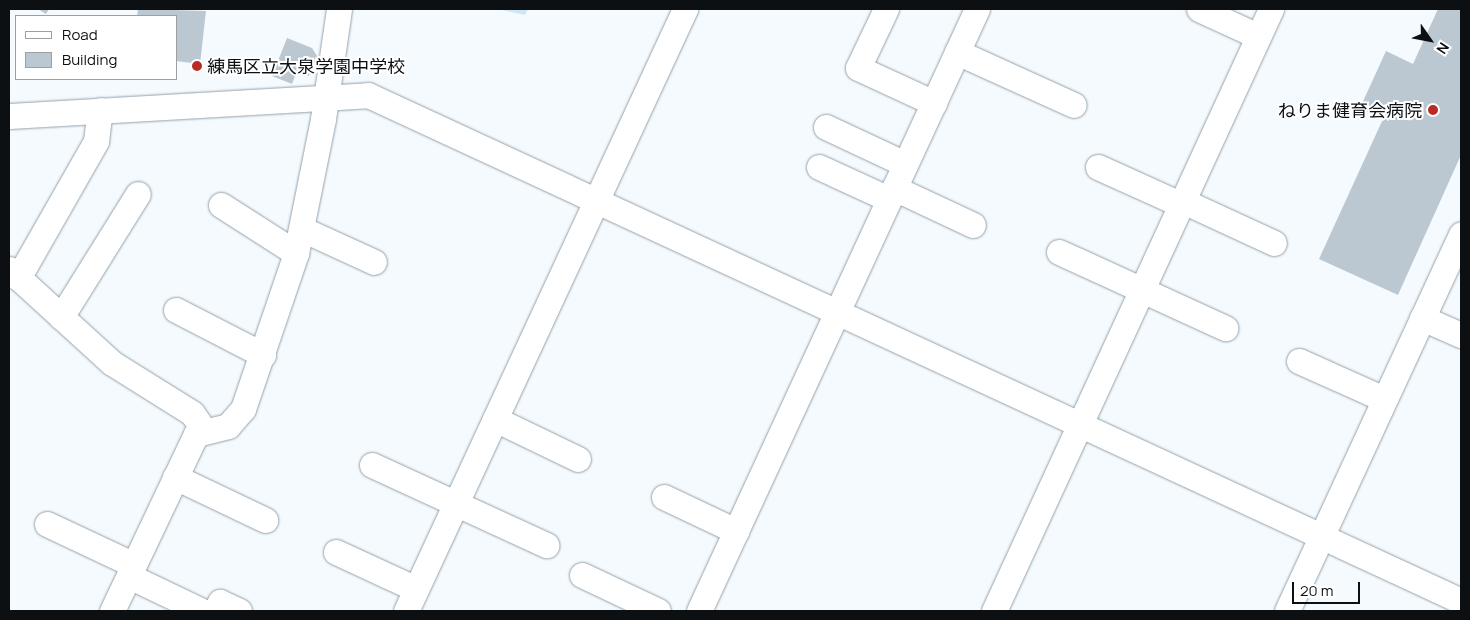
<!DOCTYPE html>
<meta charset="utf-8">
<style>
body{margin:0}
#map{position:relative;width:1470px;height:620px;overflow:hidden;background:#f4fafe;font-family:Manrope,"Noto Sans JP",sans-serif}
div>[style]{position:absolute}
.green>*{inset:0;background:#cfe6f7}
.building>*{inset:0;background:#bbc8d1}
.roads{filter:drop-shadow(0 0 1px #94a1aa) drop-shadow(0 0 1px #94a1aa)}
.minor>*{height:25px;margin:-12.5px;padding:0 12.5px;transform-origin:12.5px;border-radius:12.5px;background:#fff}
.dots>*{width:14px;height:14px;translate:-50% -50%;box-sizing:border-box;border:2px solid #fff;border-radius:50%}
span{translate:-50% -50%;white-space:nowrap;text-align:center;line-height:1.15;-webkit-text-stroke:4px #fff;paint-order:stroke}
.poi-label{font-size:18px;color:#0c1013}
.left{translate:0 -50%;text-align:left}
.right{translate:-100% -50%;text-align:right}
.frame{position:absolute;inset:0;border:10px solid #0c1013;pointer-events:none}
.legend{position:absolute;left:15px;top:15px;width:162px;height:65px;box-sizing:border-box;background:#fff;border:1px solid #9e9fa1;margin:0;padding:6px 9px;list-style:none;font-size:15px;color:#0c1013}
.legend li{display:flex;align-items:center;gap:10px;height:25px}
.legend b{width:25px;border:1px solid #9e9fa1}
.north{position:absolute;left:1405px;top:15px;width:50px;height:50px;-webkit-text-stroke:4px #fff;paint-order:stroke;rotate:123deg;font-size:14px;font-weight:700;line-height:20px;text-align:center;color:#0c1013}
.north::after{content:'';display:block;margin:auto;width:18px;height:22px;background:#0c1013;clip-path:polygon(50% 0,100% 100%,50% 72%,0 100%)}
.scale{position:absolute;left:1292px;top:582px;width:68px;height:22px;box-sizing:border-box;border:2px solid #0c1013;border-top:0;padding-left:6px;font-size:15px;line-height:18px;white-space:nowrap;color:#0c1013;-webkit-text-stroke:4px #fff;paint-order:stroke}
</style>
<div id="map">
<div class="green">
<i style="clip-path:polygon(498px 9px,528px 9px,525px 15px)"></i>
</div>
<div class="building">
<i style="clip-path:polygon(38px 9px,49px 9px,46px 14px)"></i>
<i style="clip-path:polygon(138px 9px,206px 11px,200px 64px,176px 61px,176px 16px,137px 16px)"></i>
<i style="clip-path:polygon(1438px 9px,1461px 9px,1461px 155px,1398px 295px,1319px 259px,1383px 119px,1360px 108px,1386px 51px,1413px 64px)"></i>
<i style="clip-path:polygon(287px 38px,312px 48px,317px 56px,309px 76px,297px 71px,292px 84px,272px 76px)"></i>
</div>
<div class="roads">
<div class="minor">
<i style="left:886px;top:9px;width:65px;rotate:115.4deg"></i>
<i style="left:858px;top:68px;width:84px;rotate:24.7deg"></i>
<i style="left:1199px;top:9px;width:65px;rotate:24.6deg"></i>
<i style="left:957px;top:52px;width:128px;rotate:24.4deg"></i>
<i style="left:9px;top:116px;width:360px;rotate:-3.3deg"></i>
<i style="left:368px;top:95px;width:1204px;rotate:24.84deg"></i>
<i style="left:826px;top:127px;width:87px;rotate:25.1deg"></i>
<i style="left:819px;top:167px;width:77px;rotate:24.6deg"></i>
<i style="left:1098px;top:167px;width:92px;rotate:24.3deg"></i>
<i style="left:894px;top:188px;width:87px;rotate:25.1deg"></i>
<i style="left:1183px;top:201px;width:100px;rotate:24.8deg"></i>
<i style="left:221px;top:205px;width:89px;rotate:32.6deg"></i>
<i style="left:302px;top:229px;width:79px;rotate:24.6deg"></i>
<i style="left:1059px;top:252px;width:183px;rotate:24.6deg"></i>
<i style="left:9px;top:269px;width:139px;rotate:42.4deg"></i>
<i style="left:112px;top:363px;width:94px;rotate:32deg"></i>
<i style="left:192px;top:413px;width:21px;rotate:55deg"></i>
<i style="left:18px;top:278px;width:158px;rotate:-60.3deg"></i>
<i style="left:96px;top:141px;width:31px;rotate:-83deg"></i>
<i style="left:176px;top:310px;width:98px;rotate:27.3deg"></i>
<i style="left:61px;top:317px;width:145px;rotate:-58deg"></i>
<i style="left:1422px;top:318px;width:43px;rotate:23.6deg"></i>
<i style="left:1299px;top:361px;width:93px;rotate:24.1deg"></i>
<i style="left:495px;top:419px;width:92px;rotate:25.7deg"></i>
<i style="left:372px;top:465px;width:192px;rotate:24.7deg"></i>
<i style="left:175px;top:477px;width:100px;rotate:25.5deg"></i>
<i style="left:664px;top:497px;width:80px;rotate:25.3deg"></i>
<i style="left:47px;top:524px;width:96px;rotate:25.2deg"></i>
<i style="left:336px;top:552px;width:88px;rotate:24.8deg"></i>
<i style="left:582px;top:575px;width:84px;rotate:25.3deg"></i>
<i style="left:129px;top:576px;width:81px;rotate:25.6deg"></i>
<i style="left:112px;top:611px;width:196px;rotate:-64.6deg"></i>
<i style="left:196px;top:434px;width:33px;rotate:-14deg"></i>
<i style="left:228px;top:426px;width:23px;rotate:-49deg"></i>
<i style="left:243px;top:409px;width:165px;rotate:-71.2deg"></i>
<i style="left:296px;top:253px;width:137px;rotate:-78.6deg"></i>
<i style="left:323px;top:119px;width:111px;rotate:-81.7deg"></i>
<i style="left:216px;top:611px;width:10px;rotate:-66deg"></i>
<i style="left:220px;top:602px;width:21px;rotate:25deg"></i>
<i style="left:406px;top:611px;width:664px;rotate:-65.13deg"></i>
<i style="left:699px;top:611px;width:663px;rotate:-65.21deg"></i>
<i style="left:994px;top:611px;width:663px;rotate:-65.29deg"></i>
<i style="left:1287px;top:611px;width:415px;rotate:-65.2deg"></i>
</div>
</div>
<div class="dots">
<i style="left:197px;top:66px;background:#ba2b24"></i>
<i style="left:1433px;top:110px;background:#ba2b24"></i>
</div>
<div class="poi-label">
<span class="left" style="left:207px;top:66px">練馬区立大泉学園中学校</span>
<span class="right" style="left:1422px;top:110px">ねりま健育会病院</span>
</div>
<div class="frame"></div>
<ul class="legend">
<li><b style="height:6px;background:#fff"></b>Road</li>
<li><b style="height:14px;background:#bbc8d1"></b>Building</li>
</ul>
<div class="north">N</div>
<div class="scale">20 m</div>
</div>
